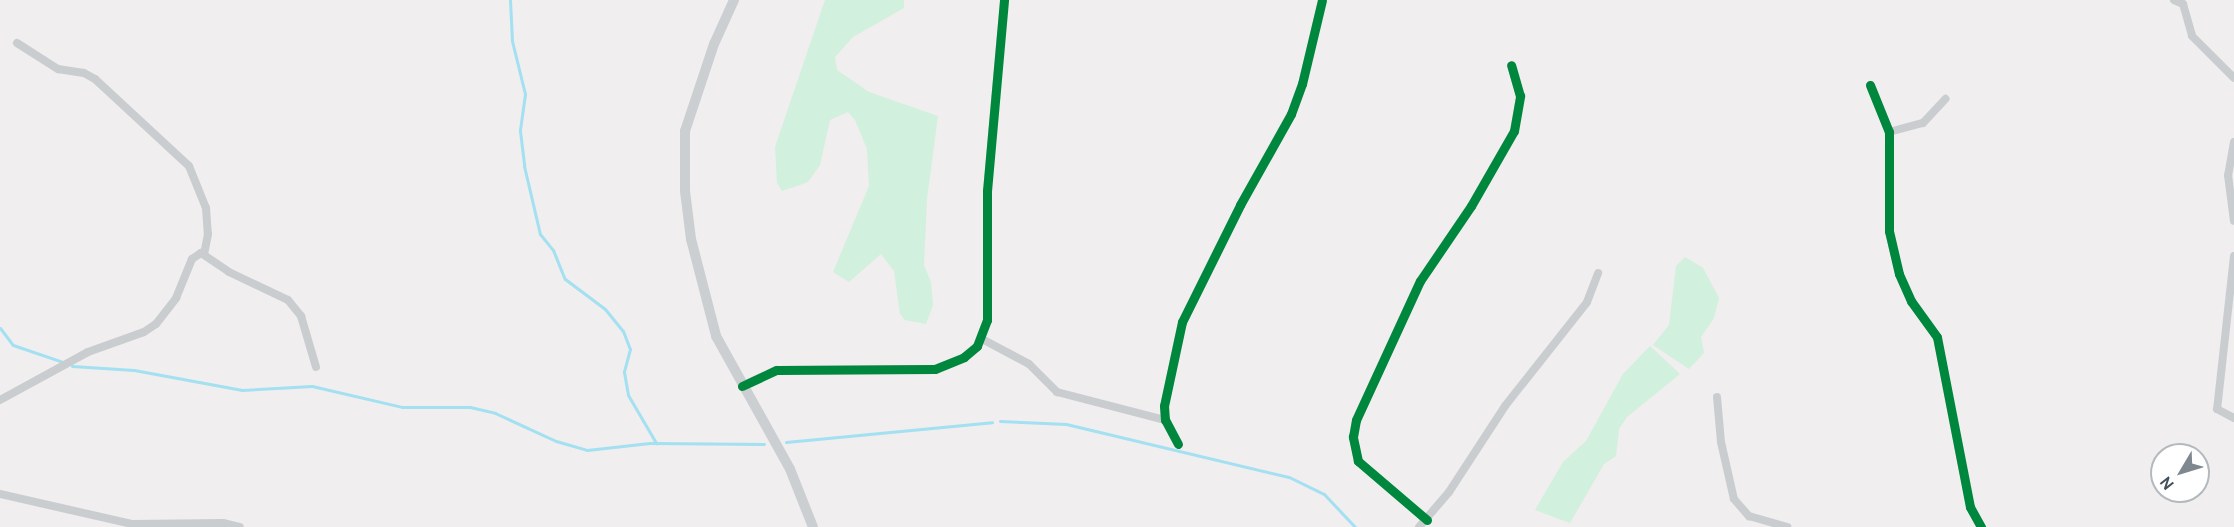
<!DOCTYPE html>
<style>
body{margin:0}
#map{position:relative;width:2234px;height:527px;overflow:hidden;background:#f0eeee;font-family:Cabin,sans-serif}
div>[style]{position:absolute}
.green>*{inset:0;background:#d1f0dd}
.stream>*{height:3px;margin:-1.5px;padding:0 1.5px;transform-origin:1.5px;border-radius:1.5px;background:#a3e0f1}
.minor>*{height:8px;margin:-4px;padding:0 4px;transform-origin:4px;border-radius:4px;background:#cacdd0}
.secondary>*{height:10px;margin:-5px;padding:0 5px;transform-origin:5px;border-radius:5px;background:#cbcfd2}
.cycleway>*{height:9px;margin:-4.5px;padding:0 4.5px;transform-origin:4.5px;border-radius:4.5px;background:#00873e}
span{translate:-50% -50%;white-space:nowrap;text-align:center;line-height:1.15;-webkit-text-stroke:4.5px #fff;paint-order:stroke}
.north{position:absolute;left:2150px;top:443px;width:60px;height:60px;box-sizing:border-box;background:#fff;border:2px solid #b4b9be;border-radius:50%;rotate:232deg;font-size:16px;font-weight:700;line-height:24px;text-align:center;color:#44515c}
.north::after{content:'';display:block;margin:auto;width:21px;height:27px;background:#80888f;clip-path:polygon(50% 0,100% 100%,50% 72%,0 100%)}
</style>
<div id="map">
<div class="green">
<i style="clip-path:polygon(825px 0,904px 0,904px 8px,853px 37px,835px 57px,837px 70px,869px 92px,938px 116px,927px 199px,924px 265px,931px 282px,933px 305px,926px 324px,905px 320px,900px 314px,894px 271px,881px 254px,849px 282px,833px 272px,869px 186px,867px 149px,855px 120px,848px 112px,830px 120px,820px 165px,808px 182px,782px 191px,777px 183px,775px 147px)"></i>
<i style="clip-path:polygon(1685px 257px,1703px 268px,1719px 298px,1714px 318px,1701px 337px,1704px 353px,1689px 369px,1653px 345px,1669px 325px,1676px 266px)"></i>
<i style="clip-path:polygon(1650px 346px,1680px 374px,1627px 417px,1619px 429px,1616px 456px,1604px 464px,1570px 523px,1535px 510px,1563px 462px,1586px 441px,1623px 374px)"></i>
</div>
<div class="stream">
<i style="left:510px;top:0;width:41px;rotate:87.2deg"></i>
<i style="left:512px;top:41px;width:55px;rotate:76.2deg"></i>
<i style="left:525px;top:94px;width:37px;rotate:98deg"></i>
<i style="left:520px;top:131px;width:35px;rotate:83deg"></i>
<i style="left:524px;top:166px;width:70px;rotate:76.8deg"></i>
<i style="left:540px;top:234px;width:21px;rotate:51deg"></i>
<i style="left:553px;top:250px;width:31px;rotate:68deg"></i>
<i style="left:565px;top:279px;width:50px;rotate:36.9deg"></i>
<i style="left:605px;top:309px;width:28px;rotate:51deg"></i>
<i style="left:623px;top:331px;width:19px;rotate:69deg"></i>
<i style="left:630px;top:349px;width:24px;rotate:105deg"></i>
<i style="left:624px;top:372px;width:23px;rotate:80deg"></i>
<i style="left:628px;top:395px;width:56px;rotate:59.7deg"></i>
<i style="left:0;top:328px;width:21px;rotate:53deg"></i>
<i style="left:13px;top:345px;width:53px;rotate:18.8deg"></i>
<i style="left:72px;top:366px;width:62px;rotate:3.7deg"></i>
<i style="left:134px;top:370px;width:110px;rotate:10.5deg"></i>
<i style="left:242px;top:390px;width:70px;rotate:-3.3deg"></i>
<i style="left:312px;top:386px;width:92px;rotate:13.1deg"></i>
<i style="left:402px;top:407px;width:68px"></i>
<i style="left:470px;top:407px;width:26px;rotate:13deg"></i>
<i style="left:495px;top:413px;width:67px;rotate:24.7deg"></i>
<i style="left:556px;top:441px;width:32px;rotate:16deg"></i>
<i style="left:587px;top:450px;width:63px;rotate:-6.3deg"></i>
<i style="left:650px;top:443px;width:114px;rotate:0.5deg"></i>
<i style="left:1000px;top:421px;width:66px;rotate:2.6deg"></i>
<i style="left:1066px;top:424px;width:229px;rotate:13.4deg"></i>
<i style="left:1289px;top:477px;width:39px;rotate:26deg"></i>
<i style="left:1324px;top:494px;width:45px;rotate:46.8deg"></i>
<i style="left:786px;top:442px;width:207px;rotate:-5.5deg"></i>
</div>
<div class="minor">
<i style="left:2174px;top:0;width:10px;rotate:24deg"></i>
<i style="left:2183px;top:4px;width:33px;rotate:74deg"></i>
<i style="left:2192px;top:36px;width:59px;rotate:45deg"></i>
<i style="left:17px;top:43px;width:49px;rotate:32.4deg"></i>
<i style="left:58px;top:69px;width:26px;rotate:9deg"></i>
<i style="left:84px;top:73px;width:13px;rotate:29deg"></i>
<i style="left:95px;top:79px;width:128px;rotate:42.8deg"></i>
<i style="left:189px;top:166px;width:45px;rotate:68deg"></i>
<i style="left:206px;top:208px;width:26px;rotate:86deg"></i>
<i style="left:208px;top:234px;width:20px;rotate:101deg"></i>
<i style="left:1870px;top:85px;width:51px;rotate:68deg"></i>
<i style="left:1889px;top:132px;width:99px;rotate:90deg"></i>
<i style="left:1889px;top:231px;width:44px;rotate:76.9deg"></i>
<i style="left:1899px;top:274px;width:30px;rotate:66deg"></i>
<i style="left:1911px;top:301px;width:44px;rotate:54.2deg"></i>
<i style="left:1937px;top:337px;width:173px;rotate:79deg"></i>
<i style="left:1970px;top:507px;width:23px;rotate:61deg"></i>
<i style="left:1889px;top:132px;width:35px;rotate:-15deg"></i>
<i style="left:1923px;top:123px;width:33px;rotate:-47deg"></i>
<i style="left:2234px;top:142px;width:34px;rotate:100deg"></i>
<i style="left:2228px;top:175px;width:46px;rotate:82.6deg"></i>
<i style="left:2234px;top:256px;width:154px;rotate:96.3deg"></i>
<i style="left:2217px;top:409px;width:19px;rotate:28deg"></i>
<i style="left:982px;top:339px;width:53px;rotate:28deg"></i>
<i style="left:1029px;top:364px;width:40px;rotate:45deg"></i>
<i style="left:1057px;top:392px;width:112px;rotate:14.5deg"></i>
<i style="left:742px;top:386px;width:38px;rotate:-25deg"></i>
<i style="left:777px;top:370px;width:158px;rotate:-0.4deg"></i>
<i style="left:935px;top:369px;width:31px;rotate:-22deg"></i>
<i style="left:964px;top:357px;width:17px;rotate:-40deg"></i>
<i style="left:977px;top:346px;width:28px;rotate:-69deg"></i>
<i style="left:987px;top:320px;width:129px;rotate:-90deg"></i>
<i style="left:987px;top:191px;width:192px;rotate:-84.9deg"></i>
<i style="left:1717px;top:397px;width:45px;rotate:84.9deg"></i>
<i style="left:1721px;top:442px;width:58px;rotate:77.2deg"></i>
<i style="left:1734px;top:499px;width:23px;rotate:49deg"></i>
<i style="left:1749px;top:516px;width:40px;rotate:16deg"></i>
<i style="left:0;top:400px;width:100px;rotate:-28.6deg"></i>
<i style="left:88px;top:352px;width:59px;rotate:-19.7deg"></i>
<i style="left:144px;top:332px;width:14px;rotate:-34deg"></i>
<i style="left:156px;top:324px;width:33px;rotate:-52deg"></i>
<i style="left:176px;top:298px;width:42px;rotate:-67.7deg"></i>
<i style="left:192px;top:259px;width:11px;rotate:-34deg"></i>
<i style="left:201px;top:253px;width:34px;rotate:34deg"></i>
<i style="left:229px;top:272px;width:65px;rotate:25.4deg"></i>
<i style="left:288px;top:300px;width:21px;rotate:51deg"></i>
<i style="left:301px;top:316px;width:53px;rotate:73.6deg"></i>
<i style="left:1178px;top:444px;width:27px;rotate:-118deg"></i>
<i style="left:1165px;top:420px;width:14px;rotate:-94deg"></i>
<i style="left:1164px;top:406px;width:86px;rotate:-77.9deg"></i>
<i style="left:1182px;top:322px;width:131px;rotate:-63.6deg"></i>
<i style="left:1240px;top:205px;width:104px;rotate:-60.7deg"></i>
<i style="left:1291px;top:114px;width:32px;rotate:-70deg"></i>
<i style="left:1302px;top:84px;width:86px;rotate:-76.6deg"></i>
<i style="left:0;top:494px;width:135px;rotate:12.8deg"></i>
<i style="left:132px;top:524px;width:91px;rotate:-0.6deg"></i>
<i style="left:223px;top:523px;width:17px;rotate:13deg"></i>
<i style="left:1427px;top:520px;width:91px;rotate:-139.5deg"></i>
<i style="left:1358px;top:461px;width:25px;rotate:-102deg"></i>
<i style="left:1353px;top:437px;width:17px;rotate:-80deg"></i>
<i style="left:1356px;top:420px;width:153px;rotate:-65.3deg"></i>
<i style="left:1420px;top:281px;width:91px;rotate:-55.8deg"></i>
<i style="left:1471px;top:206px;width:86px;rotate:-60.2deg"></i>
<i style="left:1514px;top:131px;width:36px;rotate:-80deg"></i>
<i style="left:1520px;top:96px;width:32px;rotate:-106deg"></i>
<i style="left:1419px;top:527px;width:46px;rotate:-49.4deg"></i>
<i style="left:1449px;top:492px;width:103px;rotate:-56.9deg"></i>
<i style="left:1505px;top:406px;width:132px;rotate:-51.7deg"></i>
<i style="left:1587px;top:302px;width:31px;rotate:-69deg"></i>
</div>
<div class="secondary">
<i style="left:734px;top:0;width:48px;rotate:114.4deg"></i>
<i style="left:714px;top:44px;width:92px;rotate:108.4deg"></i>
<i style="left:685px;top:131px;width:60px;rotate:90deg"></i>
<i style="left:685px;top:191px;width:48px;rotate:82.9deg"></i>
<i style="left:691px;top:239px;width:100px;rotate:75.5deg"></i>
<i style="left:716px;top:336px;width:152px;rotate:60.9deg"></i>
<i style="left:790px;top:469px;width:62px;rotate:68.4deg"></i>
</div>
<div class="cycleway">
<i style="left:1870px;top:85px;width:51px;rotate:68deg"></i>
<i style="left:1889px;top:132px;width:99px;rotate:90deg"></i>
<i style="left:1889px;top:231px;width:44px;rotate:76.9deg"></i>
<i style="left:1899px;top:274px;width:30px;rotate:66deg"></i>
<i style="left:1911px;top:301px;width:44px;rotate:54.2deg"></i>
<i style="left:1937px;top:337px;width:173px;rotate:79deg"></i>
<i style="left:1970px;top:507px;width:23px;rotate:61deg"></i>
<i style="left:742px;top:386px;width:38px;rotate:-25deg"></i>
<i style="left:777px;top:370px;width:158px;rotate:-0.4deg"></i>
<i style="left:935px;top:369px;width:31px;rotate:-22deg"></i>
<i style="left:964px;top:357px;width:17px;rotate:-40deg"></i>
<i style="left:977px;top:346px;width:28px;rotate:-69deg"></i>
<i style="left:987px;top:320px;width:129px;rotate:-90deg"></i>
<i style="left:987px;top:191px;width:192px;rotate:-84.9deg"></i>
<i style="left:1178px;top:444px;width:27px;rotate:-118deg"></i>
<i style="left:1165px;top:420px;width:14px;rotate:-94deg"></i>
<i style="left:1164px;top:406px;width:86px;rotate:-77.9deg"></i>
<i style="left:1182px;top:322px;width:131px;rotate:-63.6deg"></i>
<i style="left:1240px;top:205px;width:104px;rotate:-60.7deg"></i>
<i style="left:1291px;top:114px;width:32px;rotate:-70deg"></i>
<i style="left:1302px;top:84px;width:86px;rotate:-76.6deg"></i>
<i style="left:1427px;top:520px;width:91px;rotate:-139.5deg"></i>
<i style="left:1358px;top:461px;width:25px;rotate:-102deg"></i>
<i style="left:1353px;top:437px;width:17px;rotate:-80deg"></i>
<i style="left:1356px;top:420px;width:153px;rotate:-65.3deg"></i>
<i style="left:1420px;top:281px;width:91px;rotate:-55.8deg"></i>
<i style="left:1471px;top:206px;width:86px;rotate:-60.2deg"></i>
<i style="left:1514px;top:131px;width:36px;rotate:-80deg"></i>
<i style="left:1520px;top:96px;width:32px;rotate:-106deg"></i>
</div>
<div class="north">N</div>
</div>
